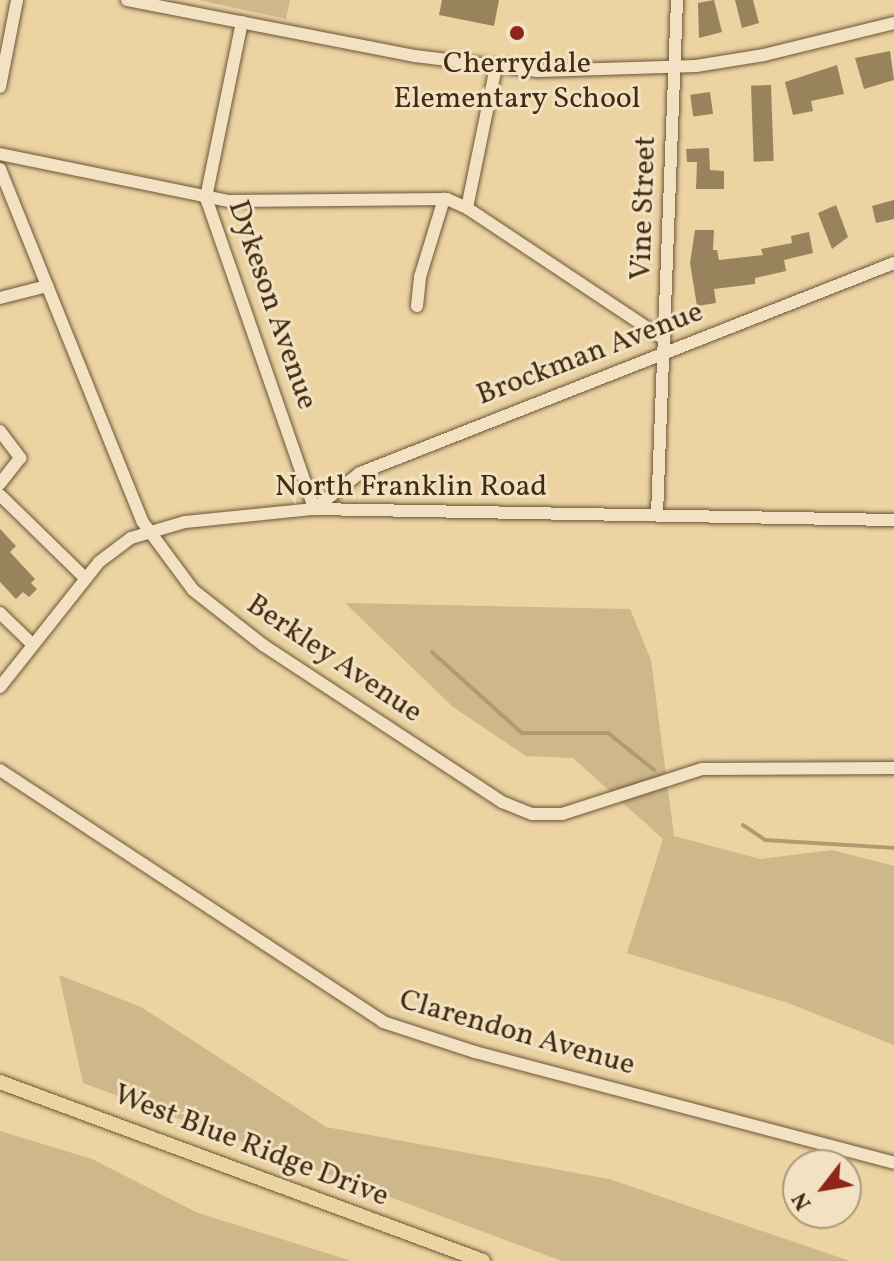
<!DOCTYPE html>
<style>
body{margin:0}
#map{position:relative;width:894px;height:1261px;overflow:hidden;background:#ebd3a2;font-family:Vollkorn,serif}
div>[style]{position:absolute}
.green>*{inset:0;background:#ceb789}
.stream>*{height:4px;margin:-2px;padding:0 2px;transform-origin:2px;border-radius:2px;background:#b19a71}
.building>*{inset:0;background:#99835c;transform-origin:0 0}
.roads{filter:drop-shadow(0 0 2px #6c5635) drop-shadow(0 0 2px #6c5635)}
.minor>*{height:12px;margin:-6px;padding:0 6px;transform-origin:6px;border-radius:6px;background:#f2e2c3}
.major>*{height:14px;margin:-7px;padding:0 7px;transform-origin:7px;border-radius:7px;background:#ebd3a2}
.dots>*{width:22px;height:22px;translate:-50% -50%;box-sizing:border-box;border:4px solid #f2e2c3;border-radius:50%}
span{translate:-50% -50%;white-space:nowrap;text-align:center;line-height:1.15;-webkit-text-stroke:6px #f2e2c3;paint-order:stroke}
.poi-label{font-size:30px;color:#412c11}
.street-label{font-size:30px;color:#412c11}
.north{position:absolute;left:782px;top:1149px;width:80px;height:80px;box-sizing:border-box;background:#f2e2c3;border:2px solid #ab997c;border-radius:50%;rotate:239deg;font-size:22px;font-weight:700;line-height:32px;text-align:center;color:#412c11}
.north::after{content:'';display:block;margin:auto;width:28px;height:36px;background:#8f2418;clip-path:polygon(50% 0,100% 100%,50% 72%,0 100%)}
</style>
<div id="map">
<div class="green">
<i style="clip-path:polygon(199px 0,290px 0,286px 19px)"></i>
<i style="clip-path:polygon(345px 603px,630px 609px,651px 660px,674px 836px,760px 859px,832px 850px,894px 866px,894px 1045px,788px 1003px,627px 953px,663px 839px,573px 758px,526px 756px,453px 707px)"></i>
<i style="clip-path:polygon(59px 975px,141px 1007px,326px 1127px,609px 1179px,850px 1261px,562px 1261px,83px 1083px)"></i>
<i style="clip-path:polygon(0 1131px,92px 1159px,198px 1213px,352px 1261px,0 1261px)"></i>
</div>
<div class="stream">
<i style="left:432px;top:652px;width:121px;rotate:42deg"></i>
<i style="left:522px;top:733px;width:86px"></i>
<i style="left:608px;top:733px;width:59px;rotate:38.8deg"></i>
<i style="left:743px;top:825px;width:27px;rotate:34deg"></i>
<i style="left:765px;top:840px;width:129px;rotate:3.5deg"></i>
</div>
<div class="building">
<i style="clip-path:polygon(442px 0,499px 0,494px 26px,439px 15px)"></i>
<i style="clip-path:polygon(714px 0,722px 32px,699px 38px,698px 3px)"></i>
<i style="clip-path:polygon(735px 0,753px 0,759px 23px,742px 28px)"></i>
<i style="clip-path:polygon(890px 51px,894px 80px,864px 89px,855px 58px)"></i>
<i style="clip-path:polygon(837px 65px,844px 94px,811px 101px,813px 111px,793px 115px,785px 82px)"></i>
<i style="left:771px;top:85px;width:76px;height:20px;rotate:88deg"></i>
<i style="left:710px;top:92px;width:22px;height:20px;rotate:82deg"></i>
<i style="clip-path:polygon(709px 148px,710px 170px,724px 171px,724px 189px,696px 189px,697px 162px,687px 162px,686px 149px)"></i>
<i style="clip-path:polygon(894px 200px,894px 219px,876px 223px,872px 206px)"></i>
<i style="clip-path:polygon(836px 205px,848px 237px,832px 249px,818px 213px)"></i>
<i style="clip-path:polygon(695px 230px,714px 230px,713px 250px,717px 250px,719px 260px,763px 255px,761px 249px,792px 243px,791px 236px,809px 232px,813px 253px,784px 260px,786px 271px,755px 278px,755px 284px,714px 289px,716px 303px,697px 306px,690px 263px)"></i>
<i style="clip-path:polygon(0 529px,16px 546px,10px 552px,35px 579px,31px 583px,37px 589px,29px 597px,23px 592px,16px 599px,0 582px)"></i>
</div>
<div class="roads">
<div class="minor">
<i style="left:127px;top:0;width:293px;rotate:11deg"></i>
<i style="left:415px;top:56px;width:124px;rotate:7deg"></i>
<i style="left:538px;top:71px;width:158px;rotate:-1.8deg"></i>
<i style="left:696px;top:66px;width:69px;rotate:-9.2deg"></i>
<i style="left:764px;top:55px;width:134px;rotate:-13.8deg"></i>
<i style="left:242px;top:22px;width:180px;rotate:101.6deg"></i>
<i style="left:206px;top:198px;width:329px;rotate:70.8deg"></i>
<i style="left:314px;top:509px;width:58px;rotate:-38deg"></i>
<i style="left:360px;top:473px;width:574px;rotate:-21.47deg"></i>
<i style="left:0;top:87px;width:89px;rotate:-78.9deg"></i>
<i style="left:0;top:154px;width:234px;rotate:11.6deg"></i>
<i style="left:229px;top:201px;width:218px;rotate:-0.5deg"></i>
<i style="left:447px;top:199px;width:22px;rotate:24deg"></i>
<i style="left:467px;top:208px;width:237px;rotate:33.6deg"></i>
<i style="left:0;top:169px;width:380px;rotate:68deg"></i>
<i style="left:142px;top:521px;width:86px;rotate:53.5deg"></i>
<i style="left:193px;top:590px;width:89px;rotate:38.2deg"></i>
<i style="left:263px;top:645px;width:286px;rotate:33.3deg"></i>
<i style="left:502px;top:802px;width:32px;rotate:22deg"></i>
<i style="left:532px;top:814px;width:30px"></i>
<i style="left:562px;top:814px;width:147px;rotate:-17.8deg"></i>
<i style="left:702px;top:769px;width:192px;rotate:-0.3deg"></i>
<i style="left:467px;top:208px;width:144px;rotate:-78.4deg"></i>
<i style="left:0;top:298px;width:49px;rotate:-14.3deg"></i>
<i style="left:417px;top:306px;width:29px;rotate:-84deg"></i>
<i style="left:420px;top:277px;width:82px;rotate:-72.9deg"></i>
<i style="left:0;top:431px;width:34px;rotate:53deg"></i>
<i style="left:20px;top:458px;width:33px;rotate:128deg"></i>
<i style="left:0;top:495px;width:119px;rotate:44.3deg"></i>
<i style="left:657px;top:514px;width:514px;rotate:-87.77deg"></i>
<i style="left:0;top:613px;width:45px;rotate:44.1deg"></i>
<i style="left:0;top:687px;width:159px;rotate:-51.6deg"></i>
<i style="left:99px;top:562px;width:40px;rotate:-37deg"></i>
<i style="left:131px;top:538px;width:56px;rotate:-16.5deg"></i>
<i style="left:185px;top:522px;width:130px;rotate:-5.8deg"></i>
<i style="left:314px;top:509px;width:580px;rotate:1.09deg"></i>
<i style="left:0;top:770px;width:458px;rotate:33.3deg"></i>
<i style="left:383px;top:1022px;width:97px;rotate:18.1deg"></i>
<i style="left:475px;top:1052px;width:433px;rotate:14.8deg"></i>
</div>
<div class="major">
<i style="left:0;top:1082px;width:515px;rotate:20.33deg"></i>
</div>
</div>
<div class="dots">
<i style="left:517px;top:33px;background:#8f2418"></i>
</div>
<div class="poi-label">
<span style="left:517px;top:81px">Cherrydale<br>Elementary School</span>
</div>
<div class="street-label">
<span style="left:644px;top:208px;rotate:-88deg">Vine Street</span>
<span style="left:272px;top:305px;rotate:71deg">Dykeson Avenue</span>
<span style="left:590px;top:354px;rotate:-21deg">Brockman Avenue</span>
<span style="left:411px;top:487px">North Franklin Road</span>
<span style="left:334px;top:659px;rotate:34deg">Berkley Avenue</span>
<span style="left:517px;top:1033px;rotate:16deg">Clarendon Avenue</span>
<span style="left:251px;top:1146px;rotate:21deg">West Blue Ridge Drive</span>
</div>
<div class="north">N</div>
</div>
